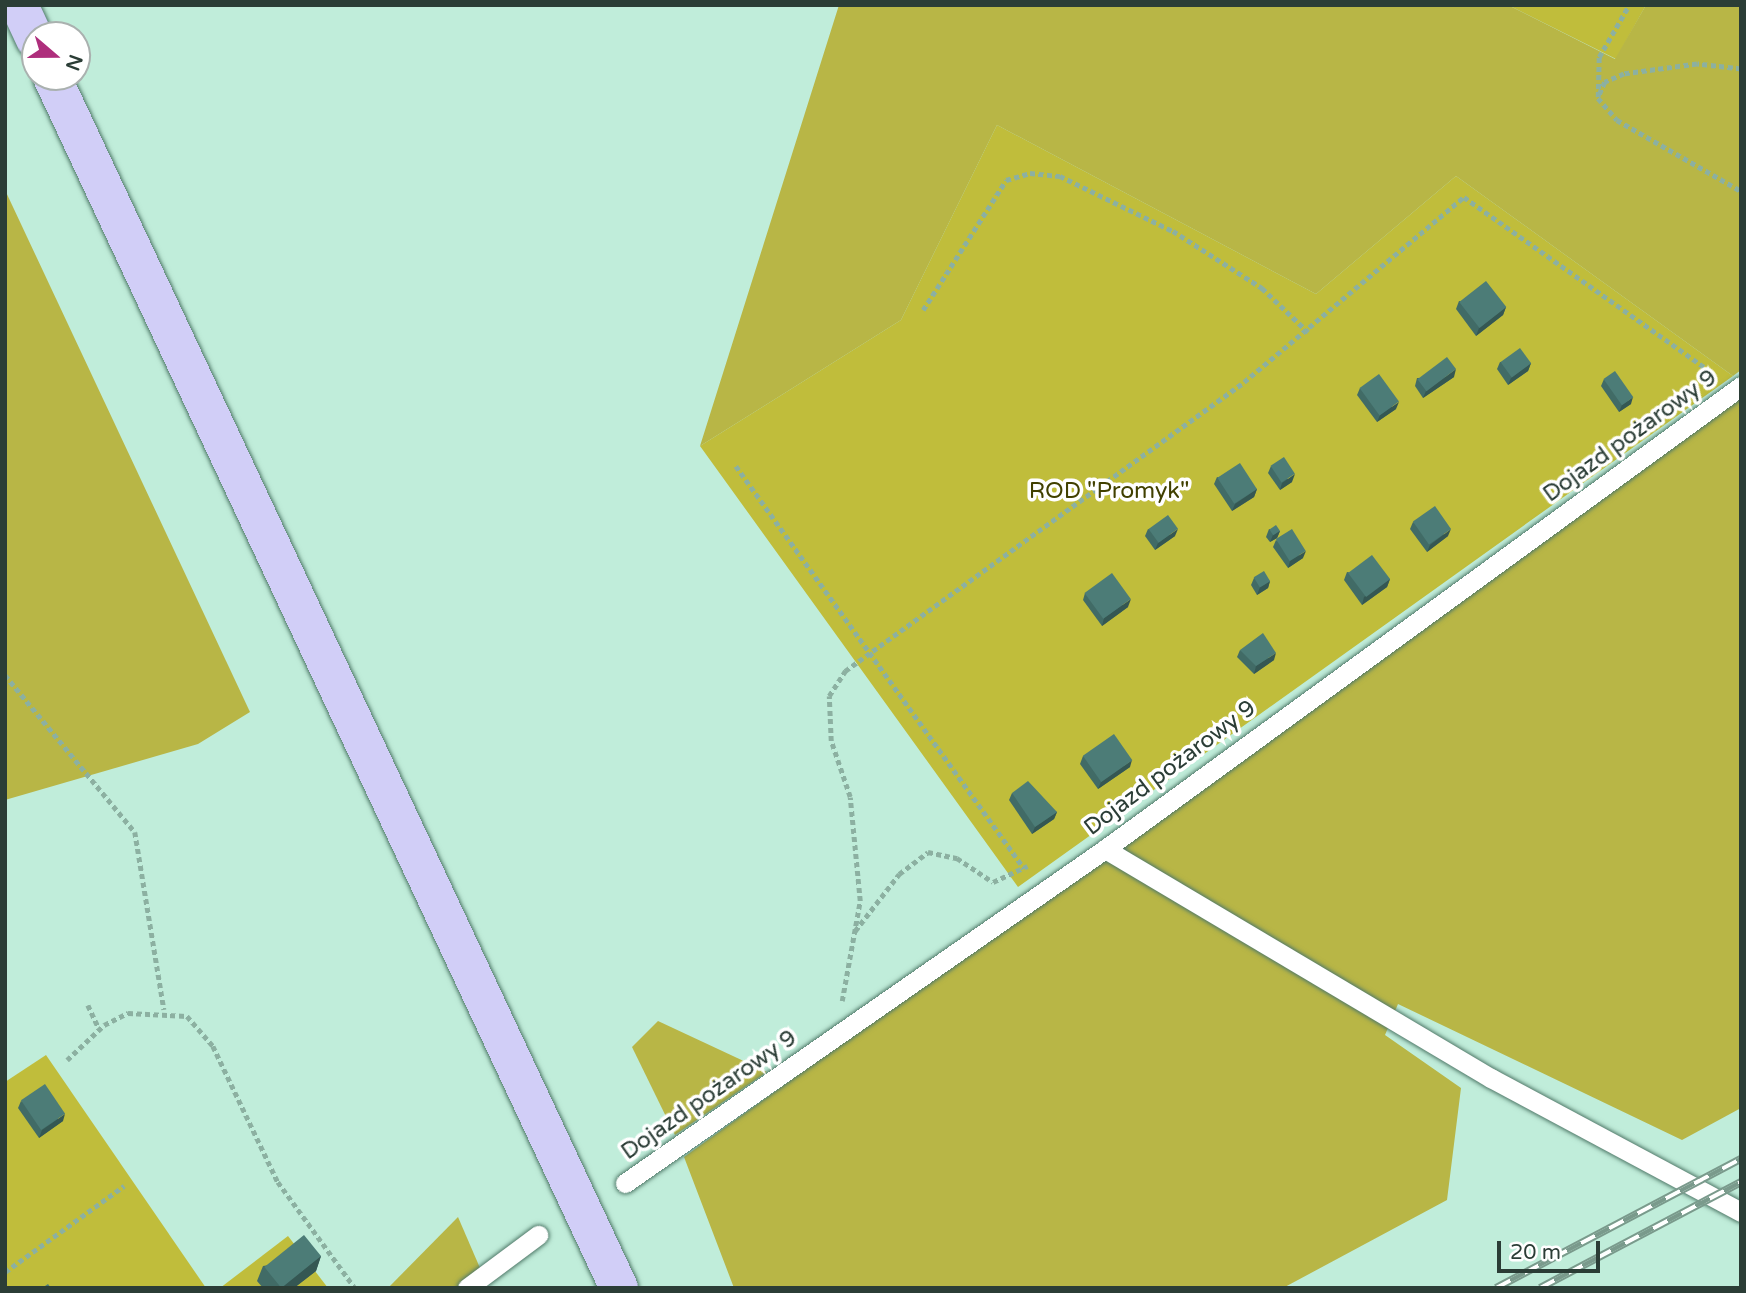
<!DOCTYPE html>
<meta charset="utf-8">
<style>
body{margin:0}
#map{position:relative;width:1746px;height:1293px;overflow:hidden;background:#c0edda;font-family:"Varela Round",sans-serif}
div>[style]{position:absolute}
.green>*{inset:0;background:#c0bd3b}
.forest>*{inset:0;background:#b8b646}
.path>*{height:4.5px;margin-top:-2.25px;transform-origin:0;background:repeating-linear-gradient(90deg,#8cb0a1 0 5px,transparent 0 8.5px)}
.roads{filter:drop-shadow(0 0 2px #507969) drop-shadow(0 0 2px #507969)}
.service>*{height:19px;margin:-9.5px;padding:0 9.5px;transform-origin:9.5px;border-radius:9.5px;background:#fff}
.primary>*{height:38px;margin:-19px;padding:0 19px;transform-origin:19px;border-radius:19px;background:#d1cef7}
.rail>*{height:8px;margin-top:-4px;transform-origin:0;background:repeating-linear-gradient(90deg,#fff 0 16px,#7a9a8c 0 32px);box-sizing:border-box;border-block:2px solid #7a9a8c}
.wall>*{inset:0;background:#416b66}
.shaded-wall>*{inset:0;background:#355753}
.building>*{inset:0;background:#4c7c77;transform-origin:0 0}
span{translate:-50% -50%;white-space:nowrap;text-align:center;line-height:1.15;-webkit-text-stroke:7px #fff;paint-order:stroke}
.street-label{font-size:23px;color:#2b3d36}
.park-label{font-size:23px;color:#414000}
.frame{position:absolute;inset:0;border:7px solid #2b3d36;pointer-events:none}
.north{position:absolute;left:21px;top:21px;width:70px;height:70px;box-sizing:border-box;background:#fff;border:2px solid #aab1af;border-radius:50%;rotate:110deg;font-size:19px;font-weight:700;line-height:28px;text-align:center;color:#2b3d36}
.north::after{content:'';display:block;margin:auto;width:24px;height:32px;background:#ae2e7c;clip-path:polygon(50% 0,100% 100%,50% 72%,0 100%)}
.scale{position:absolute;left:1497px;top:1241px;width:103px;height:32px;box-sizing:border-box;border:4px solid #2b3d36;border-top:0;padding-left:9px;font-size:21px;line-height:24px;white-space:nowrap;color:#2b3d36;-webkit-text-stroke:5px #fff;paint-order:stroke}
</style>
<div id="map">
<div class="green">
<i style="clip-path:polygon(1508px 5px,1646px 5px,1616px 59px)"></i>
<i style="clip-path:polygon(997px 125px,1316px 294px,1456px 176px,1733px 376px,1018px 887px,700px 446px,901px 320px)"></i>
<i style="clip-path:polygon(46px 1055px,206px 1288px,5px 1288px,5px 1082px)"></i>
<i style="clip-path:polygon(288px 1236px,328px 1288px,220px 1288px)"></i>
</div>
<div class="forest">
<i style="clip-path:polygon(839px 5px,1508px 5px,1615px 59px,1646px 5px,1741px 5px,1741px 370px,1733px 376px,1456px 176px,1316px 294px,997px 125px,901px 320px,700px 446px)"></i>
<i style="clip-path:polygon(5px 190px,250px 712px,198px 744px,5px 800px)"></i>
<i style="clip-path:polygon(1741px 398px,1741px 1108px,1682px 1140px,1398px 1004px,1385px 1035px,1461px 1088px,1447px 1200px,1283px 1288px,734px 1288px,684px 1157px)"></i>
<i style="clip-path:polygon(658px 1021px,767px 1072px,675px 1135px,632px 1047px)"></i>
<i style="clip-path:polygon(458px 1217px,480px 1268px,456px 1288px,388px 1288px)"></i>
</div>
<div class="path">
<i style="left:1741px;top:69px;width:44px;rotate:-173.5deg"></i>
<i style="left:1697px;top:64px;width:74px;rotate:172.2deg"></i>
<i style="left:1624px;top:74px;width:21px;rotate:157deg"></i>
<i style="left:1605px;top:82px;width:17px;rotate:114deg"></i>
<i style="left:1598px;top:98px;width:29px;rotate:49deg"></i>
<i style="left:1617px;top:120px;width:143px;rotate:29.8deg"></i>
<i style="left:1598px;top:97px;width:40px;rotate:-88.6deg"></i>
<i style="left:1599px;top:57px;width:60px;rotate:-60deg"></i>
<i style="left:923px;top:310px;width:154px;rotate:-57.4deg"></i>
<i style="left:1006px;top:180px;width:25px;rotate:-16deg"></i>
<i style="left:1030px;top:173px;width:30px;rotate:6deg"></i>
<i style="left:1060px;top:176px;width:126px;rotate:26deg"></i>
<i style="left:1173px;top:231px;width:106px;rotate:32.6deg"></i>
<i style="left:1262px;top:288px;width:64px;rotate:43.7deg"></i>
<i style="left:736px;top:466px;width:495px;rotate:54.4deg"></i>
<i style="left:5px;top:675px;width:204px;rotate:50.4deg"></i>
<i style="left:135px;top:832px;width:180px;rotate:80.7deg"></i>
<i style="left:855px;top:931px;width:72px;rotate:-52.3deg"></i>
<i style="left:899px;top:874px;width:36px;rotate:-37deg"></i>
<i style="left:928px;top:852px;width:30px;rotate:12deg"></i>
<i style="left:957px;top:858px;width:43px;rotate:33.7deg"></i>
<i style="left:993px;top:882px;width:38px;rotate:-25deg"></i>
<i style="left:842px;top:1001px;width:102px;rotate:-79.8deg"></i>
<i style="left:860px;top:901px;width:104px;rotate:-95.5deg"></i>
<i style="left:850px;top:797px;width:59px;rotate:-108.7deg"></i>
<i style="left:831px;top:741px;width:45px;rotate:-92.5deg"></i>
<i style="left:829px;top:696px;width:30px;rotate:-57deg"></i>
<i style="left:845px;top:671px;width:493px;rotate:-35.9deg"></i>
<i style="left:1244px;top:382px;width:287px;rotate:-40.1deg"></i>
<i style="left:1464px;top:197px;width:306px;rotate:35.3deg"></i>
<i style="left:88px;top:1005px;width:26px;rotate:65deg"></i>
<i style="left:67px;top:1060px;width:51px;rotate:-43.4deg"></i>
<i style="left:104px;top:1025px;width:27px;rotate:-27deg"></i>
<i style="left:128px;top:1013px;width:59px;rotate:2.9deg"></i>
<i style="left:187px;top:1016px;width:40px;rotate:49deg"></i>
<i style="left:213px;top:1046px;width:151px;rotate:64.5deg"></i>
<i style="left:278px;top:1182px;width:131px;rotate:54deg"></i>
<i style="left:5px;top:1272px;width:147px;rotate:-35.9deg"></i>
</div>
<div class="roads">
<div class="service">
<i style="left:1105px;top:849px;width:449px;rotate:30.7deg"></i>
<i style="left:1491px;top:1078px;width:284px;rotate:28.2deg"></i>
<i style="left:625px;top:1183px;width:585px;rotate:-34.83deg"></i>
<i style="left:1105px;top:849px;width:787px;rotate:-36.05deg"></i>
<i style="left:467px;top:1288px;width:89px;rotate:-36.7deg"></i>
</div>
<div class="primary">
<i style="left:19px;top:5px;width:38px;rotate:65deg"></i>
<i style="left:52px;top:77px;width:1337px;rotate:64.91deg"></i>
</div>
</div>
<div class="rail">
<i style="left:1496px;top:1288px;width:277px;rotate:-27.8deg"></i>
<i style="left:1540px;top:1288px;width:227px;rotate:-27.8deg"></i>
</div>
<div class="wall">
<i style="clip-path:polygon(1459px 301px,1506px 307px,1503px 315px,1476px 336px,1456px 309px)"></i>
<i style="clip-path:polygon(1500px 362px,1531px 363px,1528px 371px,1508px 385px,1497px 369px)"></i>
<i style="clip-path:polygon(1454px 377px,1423px 398px,1415px 386px,1417px 378px)"></i>
<i style="clip-path:polygon(1604px 379px,1631px 404px,1619px 412px,1601px 386px)"></i>
<i style="clip-path:polygon(1360px 388px,1396px 409px,1377px 422px,1357px 395px)"></i>
<i style="clip-path:polygon(1271px 466px,1292px 482px,1280px 490px,1268px 473px)"></i>
<i style="clip-path:polygon(1217px 477px,1257px 489px,1254px 497px,1232px 511px,1214px 484px)"></i>
<i style="clip-path:polygon(1413px 522px,1448px 536px,1427px 552px,1410px 529px)"></i>
<i style="clip-path:polygon(1148px 529px,1175px 536px,1155px 550px,1145px 536px)"></i>
<i style="clip-path:polygon(1269px 529px,1280px 531px,1277px 538px,1270px 542px,1266px 537px)"></i>
<i style="clip-path:polygon(1276px 540px,1303px 558px,1288px 568px,1273px 547px)"></i>
<i style="clip-path:polygon(1347px 572px,1390px 579px,1387px 587px,1362px 605px,1344px 580px)"></i>
<i style="clip-path:polygon(1254px 578px,1270px 581px,1268px 588px,1257px 595px,1251px 585px)"></i>
<i style="clip-path:polygon(1085px 593px,1128px 607px,1102px 626px,1083px 600px)"></i>
<i style="clip-path:polygon(1240px 650px,1274px 660px,1254px 674px,1237px 657px)"></i>
<i style="clip-path:polygon(1083px 756px,1130px 767px,1098px 789px,1080px 764px)"></i>
<i style="clip-path:polygon(1012px 793px,1057px 812px,1054px 819px,1032px 834px,1009px 800px)"></i>
<i style="clip-path:polygon(21px 1101px,63px 1121px,39px 1138px,18px 1108px)"></i>
<i style="clip-path:polygon(321px 1256px,316px 1271px,294px 1288px,263px 1288px,257px 1281px,263px 1266px)"></i>
</div>
<div class="shaded-wall">
<i style="clip-path:polygon(1506px 307px,1503px 315px,1476px 336px,1479px 328px)"></i>
<i style="clip-path:polygon(1531px 363px,1528px 371px,1508px 385px,1511px 378px)"></i>
<i style="clip-path:polygon(1456px 369px,1454px 377px,1423px 398px,1426px 391px)"></i>
<i style="clip-path:polygon(1633px 397px,1631px 404px,1619px 412px,1622px 405px)"></i>
<i style="clip-path:polygon(1399px 402px,1396px 409px,1377px 422px,1380px 415px)"></i>
<i style="clip-path:polygon(1295px 474px,1292px 482px,1280px 490px,1282px 483px)"></i>
<i style="clip-path:polygon(1257px 489px,1254px 497px,1232px 511px,1235px 504px)"></i>
<i style="clip-path:polygon(1178px 529px,1175px 536px,1155px 550px,1158px 543px)"></i>
<i style="clip-path:polygon(1451px 529px,1448px 536px,1427px 552px,1430px 545px)"></i>
<i style="clip-path:polygon(1280px 531px,1277px 538px,1270px 542px,1273px 535px)"></i>
<i style="clip-path:polygon(1306px 551px,1303px 558px,1288px 568px,1290px 561px)"></i>
<i style="clip-path:polygon(1390px 579px,1387px 587px,1362px 605px,1364px 597px)"></i>
<i style="clip-path:polygon(1270px 581px,1268px 588px,1257px 595px,1260px 587px)"></i>
<i style="clip-path:polygon(1131px 599px,1128px 607px,1102px 626px,1104px 618px)"></i>
<i style="clip-path:polygon(1276px 653px,1274px 660px,1254px 674px,1256px 666px)"></i>
<i style="clip-path:polygon(1132px 760px,1130px 767px,1098px 789px,1101px 782px)"></i>
<i style="clip-path:polygon(1057px 812px,1054px 819px,1032px 834px,1035px 827px)"></i>
<i style="clip-path:polygon(65px 1114px,63px 1121px,39px 1138px,42px 1130px)"></i>
<i style="clip-path:polygon(321px 1256px,316px 1271px,294px 1288px,280px 1288px)"></i>
</div>
<div class="building">
<i style="left:1486px;top:281px;width:33px;height:34px;rotate:52deg"></i>
<i style="left:1520px;top:348px;width:19px;height:24px;rotate:54deg"></i>
<i style="left:1447px;top:357px;width:15px;height:37px;rotate:53deg"></i>
<i style="left:1615px;top:371px;width:32px;height:14px;rotate:55deg"></i>
<i style="left:1379px;top:374px;width:34px;height:24px;rotate:54deg"></i>
<i style="left:1284px;top:457px;width:20px;height:16px;rotate:57deg"></i>
<i style="left:1240px;top:463px;width:31px;height:27px;rotate:57deg"></i>
<i style="left:1435px;top:506px;width:28px;height:27px;rotate:55deg"></i>
<i style="left:1168px;top:515px;width:17px;height:24px;rotate:54deg"></i>
<i style="left:1276px;top:525px;width:7px;height:8px;rotate:56deg"></i>
<i style="left:1292px;top:529px;width:26px;height:19px;rotate:58deg"></i>
<i style="left:1372px;top:555px;width:30px;height:30px;rotate:53deg"></i>
<i style="left:1264px;top:571px;width:12px;height:12px;rotate:59deg"></i>
<i style="left:1112px;top:573px;width:32px;height:34px;rotate:54deg"></i>
<i style="clip-path:polygon(1263px 633px,1276px 653px,1256px 666px,1240px 650px)"></i>
<i style="left:1114px;top:734px;width:32px;height:38px;rotate:55deg"></i>
<i style="clip-path:polygon(1028px 781px,1057px 812px,1035px 827px,1012px 793px)"></i>
<i style="left:45px;top:1084px;width:36px;height:29px;rotate:56deg"></i>
<i style="left:304px;top:1235px;width:27px;height:51px;rotate:51deg"></i>
<i style="clip-path:polygon(48px 1284px,51px 1288px,42px 1288px)"></i>
</div>
<div class="street-label">
<span style="left:1630px;top:436px;rotate:-36deg">Dojazd pożarowy 9</span>
<span style="left:1170px;top:768px;rotate:-37deg">Dojazd pożarowy 9</span>
<span style="left:709px;top:1095px;rotate:-35deg">Dojazd pożarowy 9</span>
</div>
<div class="park-label">
<span style="left:1109px;top:491px">ROD "Promyk"</span>
</div>
<div class="frame"></div>
<div class="north">N</div>
<div class="scale">20 m</div>
</div>
